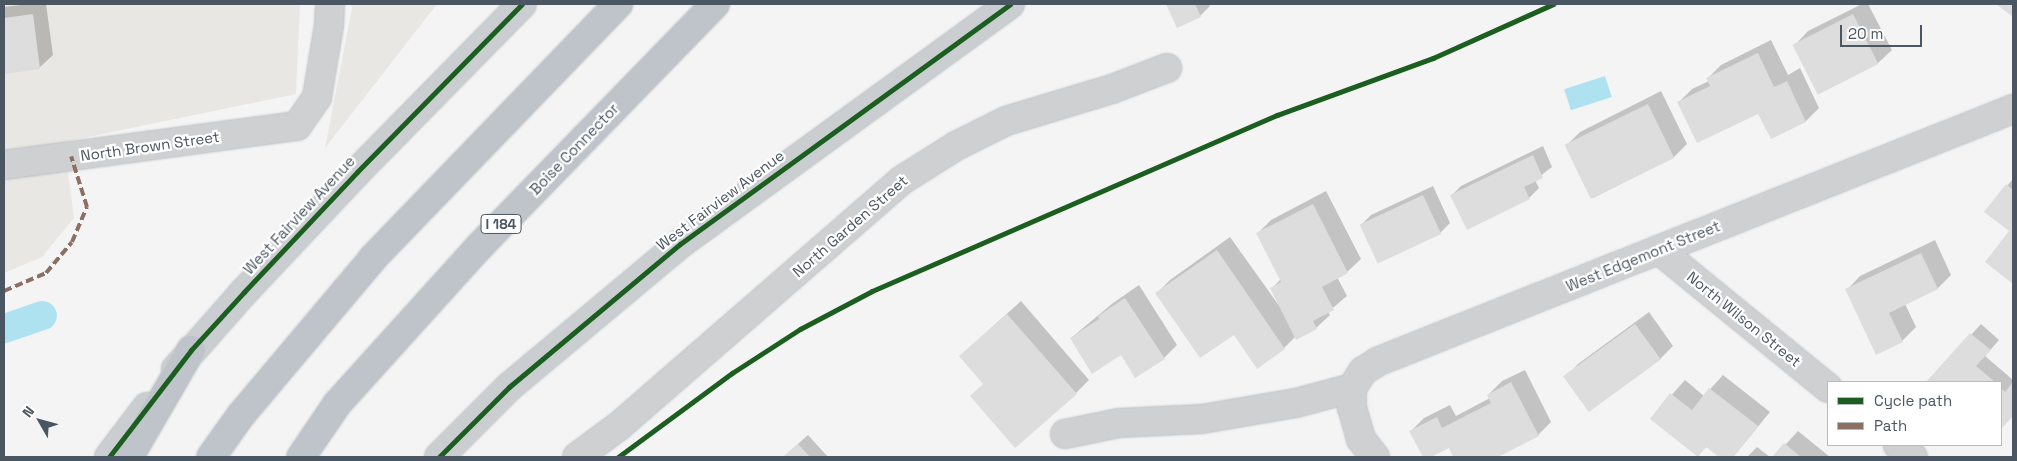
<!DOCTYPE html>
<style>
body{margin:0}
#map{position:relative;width:2017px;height:461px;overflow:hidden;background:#f4f4f4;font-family:"Space Grotesk",sans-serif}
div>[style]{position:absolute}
.commercial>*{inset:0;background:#e8e7e3}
.water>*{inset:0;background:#aee2f0;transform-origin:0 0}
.shadow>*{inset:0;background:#0003}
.canal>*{height:29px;margin:-14.5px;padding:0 14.5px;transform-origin:14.5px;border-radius:14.5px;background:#aee2f0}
.building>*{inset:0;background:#ddddde;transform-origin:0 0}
.roads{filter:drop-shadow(0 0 1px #b9bec3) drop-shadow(0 0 1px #b9bec3)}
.minor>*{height:28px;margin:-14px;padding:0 14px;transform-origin:14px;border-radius:14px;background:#ced0d2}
.major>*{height:28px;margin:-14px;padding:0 14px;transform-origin:14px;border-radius:14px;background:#caced1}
.highway>*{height:28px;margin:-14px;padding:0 14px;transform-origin:14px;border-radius:14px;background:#bec4c9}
.quiet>*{height:4px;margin-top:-2px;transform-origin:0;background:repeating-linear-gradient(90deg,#8d6e63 0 8px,transparent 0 12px)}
.cycleway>*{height:5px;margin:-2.5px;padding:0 2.5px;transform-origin:2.5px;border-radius:2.5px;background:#1b5e20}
span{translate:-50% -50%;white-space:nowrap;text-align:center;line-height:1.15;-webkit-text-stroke:4.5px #fff;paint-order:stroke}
.shield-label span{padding:1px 4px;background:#fff;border:1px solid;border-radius:4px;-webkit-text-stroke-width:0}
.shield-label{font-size:14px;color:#4a5661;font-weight:700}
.street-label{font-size:15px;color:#4a5661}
.frame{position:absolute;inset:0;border:5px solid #4a5661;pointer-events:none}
.legend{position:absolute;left:1827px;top:381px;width:175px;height:65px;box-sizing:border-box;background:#fff;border:1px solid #b7bbc0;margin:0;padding:6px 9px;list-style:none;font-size:15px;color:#4a5661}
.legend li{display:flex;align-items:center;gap:10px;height:25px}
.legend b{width:25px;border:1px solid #b7bbc0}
.north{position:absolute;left:15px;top:396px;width:50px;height:50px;-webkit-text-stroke:4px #fff;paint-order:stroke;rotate:308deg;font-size:14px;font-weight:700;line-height:20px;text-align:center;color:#4a5661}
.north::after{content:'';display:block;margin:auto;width:18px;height:22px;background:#4a5661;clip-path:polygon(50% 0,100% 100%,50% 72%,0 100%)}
.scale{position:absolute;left:1840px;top:25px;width:82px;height:22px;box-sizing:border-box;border:2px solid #4a5661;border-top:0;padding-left:6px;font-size:15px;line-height:18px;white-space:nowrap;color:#4a5661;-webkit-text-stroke:4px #fff;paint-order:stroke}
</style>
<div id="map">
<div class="commercial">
<i style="clip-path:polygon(4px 4px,300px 4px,296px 94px,64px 142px,74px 218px,42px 257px,4px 273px)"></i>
<i style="clip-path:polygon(351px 4px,437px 4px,325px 148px,352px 8px)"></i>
</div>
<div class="water">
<i style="left:1605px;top:76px;width:22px;height:43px;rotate:72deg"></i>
</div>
<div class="shadow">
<i style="clip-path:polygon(29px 4px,46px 4px,53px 55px,39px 68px,4px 73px,4px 7px)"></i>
<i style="clip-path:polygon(1168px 4px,1208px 4px,1210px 6px,1200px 16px,1178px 26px)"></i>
<i style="clip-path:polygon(1862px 4px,1868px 4px,1892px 50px,1878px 63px,1795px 45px,1808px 31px)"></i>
<i style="clip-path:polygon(1771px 40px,1788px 75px,1800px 68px,1819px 108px,1806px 121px,1759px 112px,1678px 103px,1692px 89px,1709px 81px,1708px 78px,1721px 65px)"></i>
<i style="clip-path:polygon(1661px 91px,1687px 144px,1674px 157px,1593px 198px,1567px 145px,1580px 132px)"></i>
<i style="clip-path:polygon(1543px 146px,1552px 167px,1535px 180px,1539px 188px,1529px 198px,1451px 196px,1461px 186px)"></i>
<i style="clip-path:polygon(2013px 179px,2013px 283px,1987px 262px,2011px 231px,1986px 211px)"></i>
<i style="clip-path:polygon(1433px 186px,1450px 223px,1440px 233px,1361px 225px,1371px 215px)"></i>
<i style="clip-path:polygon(1326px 191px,1361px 259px,1347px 272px,1337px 277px,1347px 296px,1328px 312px,1330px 315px,1316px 328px,1295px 337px,1284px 348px,1257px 367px,1234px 334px,1157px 293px,1170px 280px,1230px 237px,1280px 307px,1271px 289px,1281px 279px,1258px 233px,1271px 220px)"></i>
<i style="clip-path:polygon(1935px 240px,1951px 275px,1938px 288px,1905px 304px,1916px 327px,1902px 341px,1847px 290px,1860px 276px)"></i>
<i style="clip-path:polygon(1139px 285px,1177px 345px,1164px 358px,1121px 353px,1071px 338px,1113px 303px)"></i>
<i style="clip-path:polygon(1021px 301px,1089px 380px,1076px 393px,984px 383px,960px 356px)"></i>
<i style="clip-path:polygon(1649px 312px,1673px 346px,1660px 359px,1565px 378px,1578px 364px)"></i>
<i style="clip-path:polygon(1981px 324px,1999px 340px,1985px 356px,2013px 380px,2013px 415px,2002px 427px,2001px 382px,1928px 382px)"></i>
<i style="clip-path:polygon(1525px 370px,1551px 422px,1538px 435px,1497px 457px,1455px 457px,1449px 447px,1424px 457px,1411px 431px,1424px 418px,1450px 405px,1456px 416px,1490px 398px,1488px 395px,1502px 381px)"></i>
<i style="clip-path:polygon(1723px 375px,1770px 412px,1733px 457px,1721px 457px,1707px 446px,1698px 455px,1651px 418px,1685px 380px,1704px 396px)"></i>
<i style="clip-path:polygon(1798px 431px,1830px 457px,1774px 457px)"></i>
<i style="clip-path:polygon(808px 435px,828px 457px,784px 457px,790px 451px)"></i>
<i style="clip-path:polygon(1757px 447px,1770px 457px,1747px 457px)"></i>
</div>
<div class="canal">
<i style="left:4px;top:328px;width:40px;rotate:-18.9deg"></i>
</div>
<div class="building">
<i style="clip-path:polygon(1166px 4px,1195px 4px,1201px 17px,1177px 28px)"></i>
<i style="clip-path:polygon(1996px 4px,2013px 4px,2013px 17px)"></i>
<i style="clip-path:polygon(33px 14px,40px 69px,4px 74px,4px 18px)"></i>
<i style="left:1853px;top:14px;width:56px;height:68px;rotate:63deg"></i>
<i style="clip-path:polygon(1758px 53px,1774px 87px,1787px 81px,1806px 122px,1771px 139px,1758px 114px,1697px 143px,1677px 102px,1710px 86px,1706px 78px)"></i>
<i style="left:1648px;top:104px;width:60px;height:93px;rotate:64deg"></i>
<i style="clip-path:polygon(1533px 155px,1543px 178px,1524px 187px,1530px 199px,1467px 230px,1450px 195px)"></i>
<i style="clip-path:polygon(2006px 184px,2013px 190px,2013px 284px,1985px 262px,2009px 231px,1984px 212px)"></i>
<i style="left:1423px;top:195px;width:43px;height:70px;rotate:65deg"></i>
<i style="clip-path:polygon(1313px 204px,1348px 273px,1322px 287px,1334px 310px,1313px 321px,1317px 329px,1296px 340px,1270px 288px,1281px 282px,1256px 233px)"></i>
<i style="clip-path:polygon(1217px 250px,1285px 349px,1257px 369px,1234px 335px,1200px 358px,1155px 293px)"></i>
<i style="clip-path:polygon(1921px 253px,1938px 289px,1889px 313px,1903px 342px,1876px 355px,1845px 289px)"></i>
<i style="clip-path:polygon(1125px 298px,1165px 359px,1135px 378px,1121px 355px,1092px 374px,1070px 338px,1099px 319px,1098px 316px)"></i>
<i style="clip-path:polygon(1007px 314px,1077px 394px,1015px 448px,970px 396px,983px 384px,959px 356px)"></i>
<i style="left:1635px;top:324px;width:44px;height:89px;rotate:54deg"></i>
<i style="clip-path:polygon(1970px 333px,1991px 350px,1976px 366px,1995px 382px,1926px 382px)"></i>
<i style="clip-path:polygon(1511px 382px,1539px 436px,1498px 457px,1453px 457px,1449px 448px,1431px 457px,1423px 457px,1409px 431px,1437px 417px,1442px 428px,1491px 403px,1487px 395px)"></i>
<i style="clip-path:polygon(2013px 382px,2013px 416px,2002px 428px,2001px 388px,2005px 392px)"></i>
<i style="clip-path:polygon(1709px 388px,1758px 426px,1733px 457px,1719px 457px,1706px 447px,1698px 457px,1650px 419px,1670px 393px,1692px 410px)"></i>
<i style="clip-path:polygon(1784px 443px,1801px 457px,1772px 457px)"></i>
<i style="clip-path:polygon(798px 444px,810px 457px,783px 457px)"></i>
</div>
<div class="roads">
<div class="minor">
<i style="left:4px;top:165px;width:296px;rotate:-7.6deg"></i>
<i style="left:297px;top:126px;width:35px;rotate:-55deg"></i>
<i style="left:317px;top:97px;width:73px;rotate:-80.5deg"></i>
<i style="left:329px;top:25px;width:21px;rotate:-87deg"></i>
<i style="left:1659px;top:250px;width:218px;rotate:39.2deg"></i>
<i style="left:1065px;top:434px;width:55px;rotate:-11.5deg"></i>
<i style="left:1119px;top:423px;width:83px;rotate:-2.8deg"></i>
<i style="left:1202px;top:419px;width:95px;rotate:-9.7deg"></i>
<i style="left:1296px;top:403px;width:58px;rotate:-15deg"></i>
<i style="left:1898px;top:445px;width:19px;rotate:39deg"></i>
<i style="left:577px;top:457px;width:52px;rotate:-36.4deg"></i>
<i style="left:619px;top:426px;width:375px;rotate:-41deg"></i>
<i style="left:902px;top:180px;width:64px;rotate:-32.2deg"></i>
<i style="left:956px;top:146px;width:56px;rotate:-26.6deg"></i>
<i style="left:1006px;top:121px;width:111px;rotate:-16.8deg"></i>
<i style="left:1112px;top:89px;width:59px;rotate:-20.9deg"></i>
<i style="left:1375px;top:457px;width:23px;rotate:-128deg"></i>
<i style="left:1361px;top:439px;width:32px;rotate:-106deg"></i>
<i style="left:1352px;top:408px;width:20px;rotate:-90deg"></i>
<i style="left:1352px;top:388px;width:20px;rotate:-57deg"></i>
<i style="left:1363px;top:371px;width:19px;rotate:-32deg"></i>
<i style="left:1379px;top:361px;width:682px;rotate:-21.68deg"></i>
</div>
<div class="major">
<i style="left:176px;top:369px;width:103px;rotate:-48.6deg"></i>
<i style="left:244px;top:292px;width:165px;rotate:-46.7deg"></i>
<i style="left:357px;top:172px;width:235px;rotate:-45.5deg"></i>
<i style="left:109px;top:457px;width:63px;rotate:-52.8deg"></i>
<i style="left:439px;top:457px;width:99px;rotate:-45deg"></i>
<i style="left:509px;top:387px;width:223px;rotate:-39.9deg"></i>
<i style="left:680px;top:244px;width:408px;rotate:-36deg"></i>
</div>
<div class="highway">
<i style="left:129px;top:457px;width:124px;rotate:-59.9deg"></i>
<i style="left:211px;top:457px;width:52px;rotate:-54.5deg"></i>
<i style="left:241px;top:415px;width:205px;rotate:-49.9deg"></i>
<i style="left:373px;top:258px;width:353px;rotate:-46deg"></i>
<i style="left:301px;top:457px;width:64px;rotate:-55.8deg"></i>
<i style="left:337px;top:404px;width:213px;rotate:-47.9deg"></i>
<i style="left:480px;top:246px;width:337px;rotate:-45.8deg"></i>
</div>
</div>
<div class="quiet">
<i style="left:4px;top:291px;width:46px;rotate:-23.2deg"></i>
<i style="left:46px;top:273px;width:40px;rotate:-50deg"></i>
<i style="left:72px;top:242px;width:38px;rotate:-67deg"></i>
<i style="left:87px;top:207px;width:53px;rotate:-107.4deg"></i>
</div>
<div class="cycleway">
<i style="left:109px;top:457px;width:135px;rotate:-52.5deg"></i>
<i style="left:191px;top:350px;width:79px;rotate:-47.6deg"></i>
<i style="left:244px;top:292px;width:165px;rotate:-46.7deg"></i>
<i style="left:357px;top:172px;width:235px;rotate:-45.5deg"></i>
<i style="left:439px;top:457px;width:99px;rotate:-45deg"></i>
<i style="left:509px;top:387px;width:223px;rotate:-39.9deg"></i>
<i style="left:680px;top:244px;width:408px;rotate:-36deg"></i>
<i style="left:618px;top:457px;width:142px;rotate:-36.4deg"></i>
<i style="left:732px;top:373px;width:81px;rotate:-32.9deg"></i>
<i style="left:800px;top:329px;width:81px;rotate:-27.8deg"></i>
<i style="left:872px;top:291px;width:442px;rotate:-23.5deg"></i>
<i style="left:1277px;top:115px;width:166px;rotate:-20.1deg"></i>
<i style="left:1433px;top:58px;width:132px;rotate:-24.2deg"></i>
</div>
<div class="shield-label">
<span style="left:501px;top:224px">I 184</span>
</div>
<div class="street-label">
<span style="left:150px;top:146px;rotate:-8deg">North Brown Street</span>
<span style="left:574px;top:149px;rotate:-46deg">Boise Connector</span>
<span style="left:720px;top:200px;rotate:-37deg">West Fairview Avenue</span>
<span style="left:299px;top:215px;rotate:-47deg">West Fairview Avenue</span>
<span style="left:850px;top:226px;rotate:-41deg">North Garden Street</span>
<span style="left:1643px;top:256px;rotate:-22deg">West Edgemont Street</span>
<span style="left:1744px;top:319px;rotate:39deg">North Wilson Street</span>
</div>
<div class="frame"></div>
<ul class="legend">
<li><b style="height:6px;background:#1b5e20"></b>Cycle path</li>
<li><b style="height:6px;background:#8d6e63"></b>Path</li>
</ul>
<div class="north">N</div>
<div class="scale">20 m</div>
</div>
